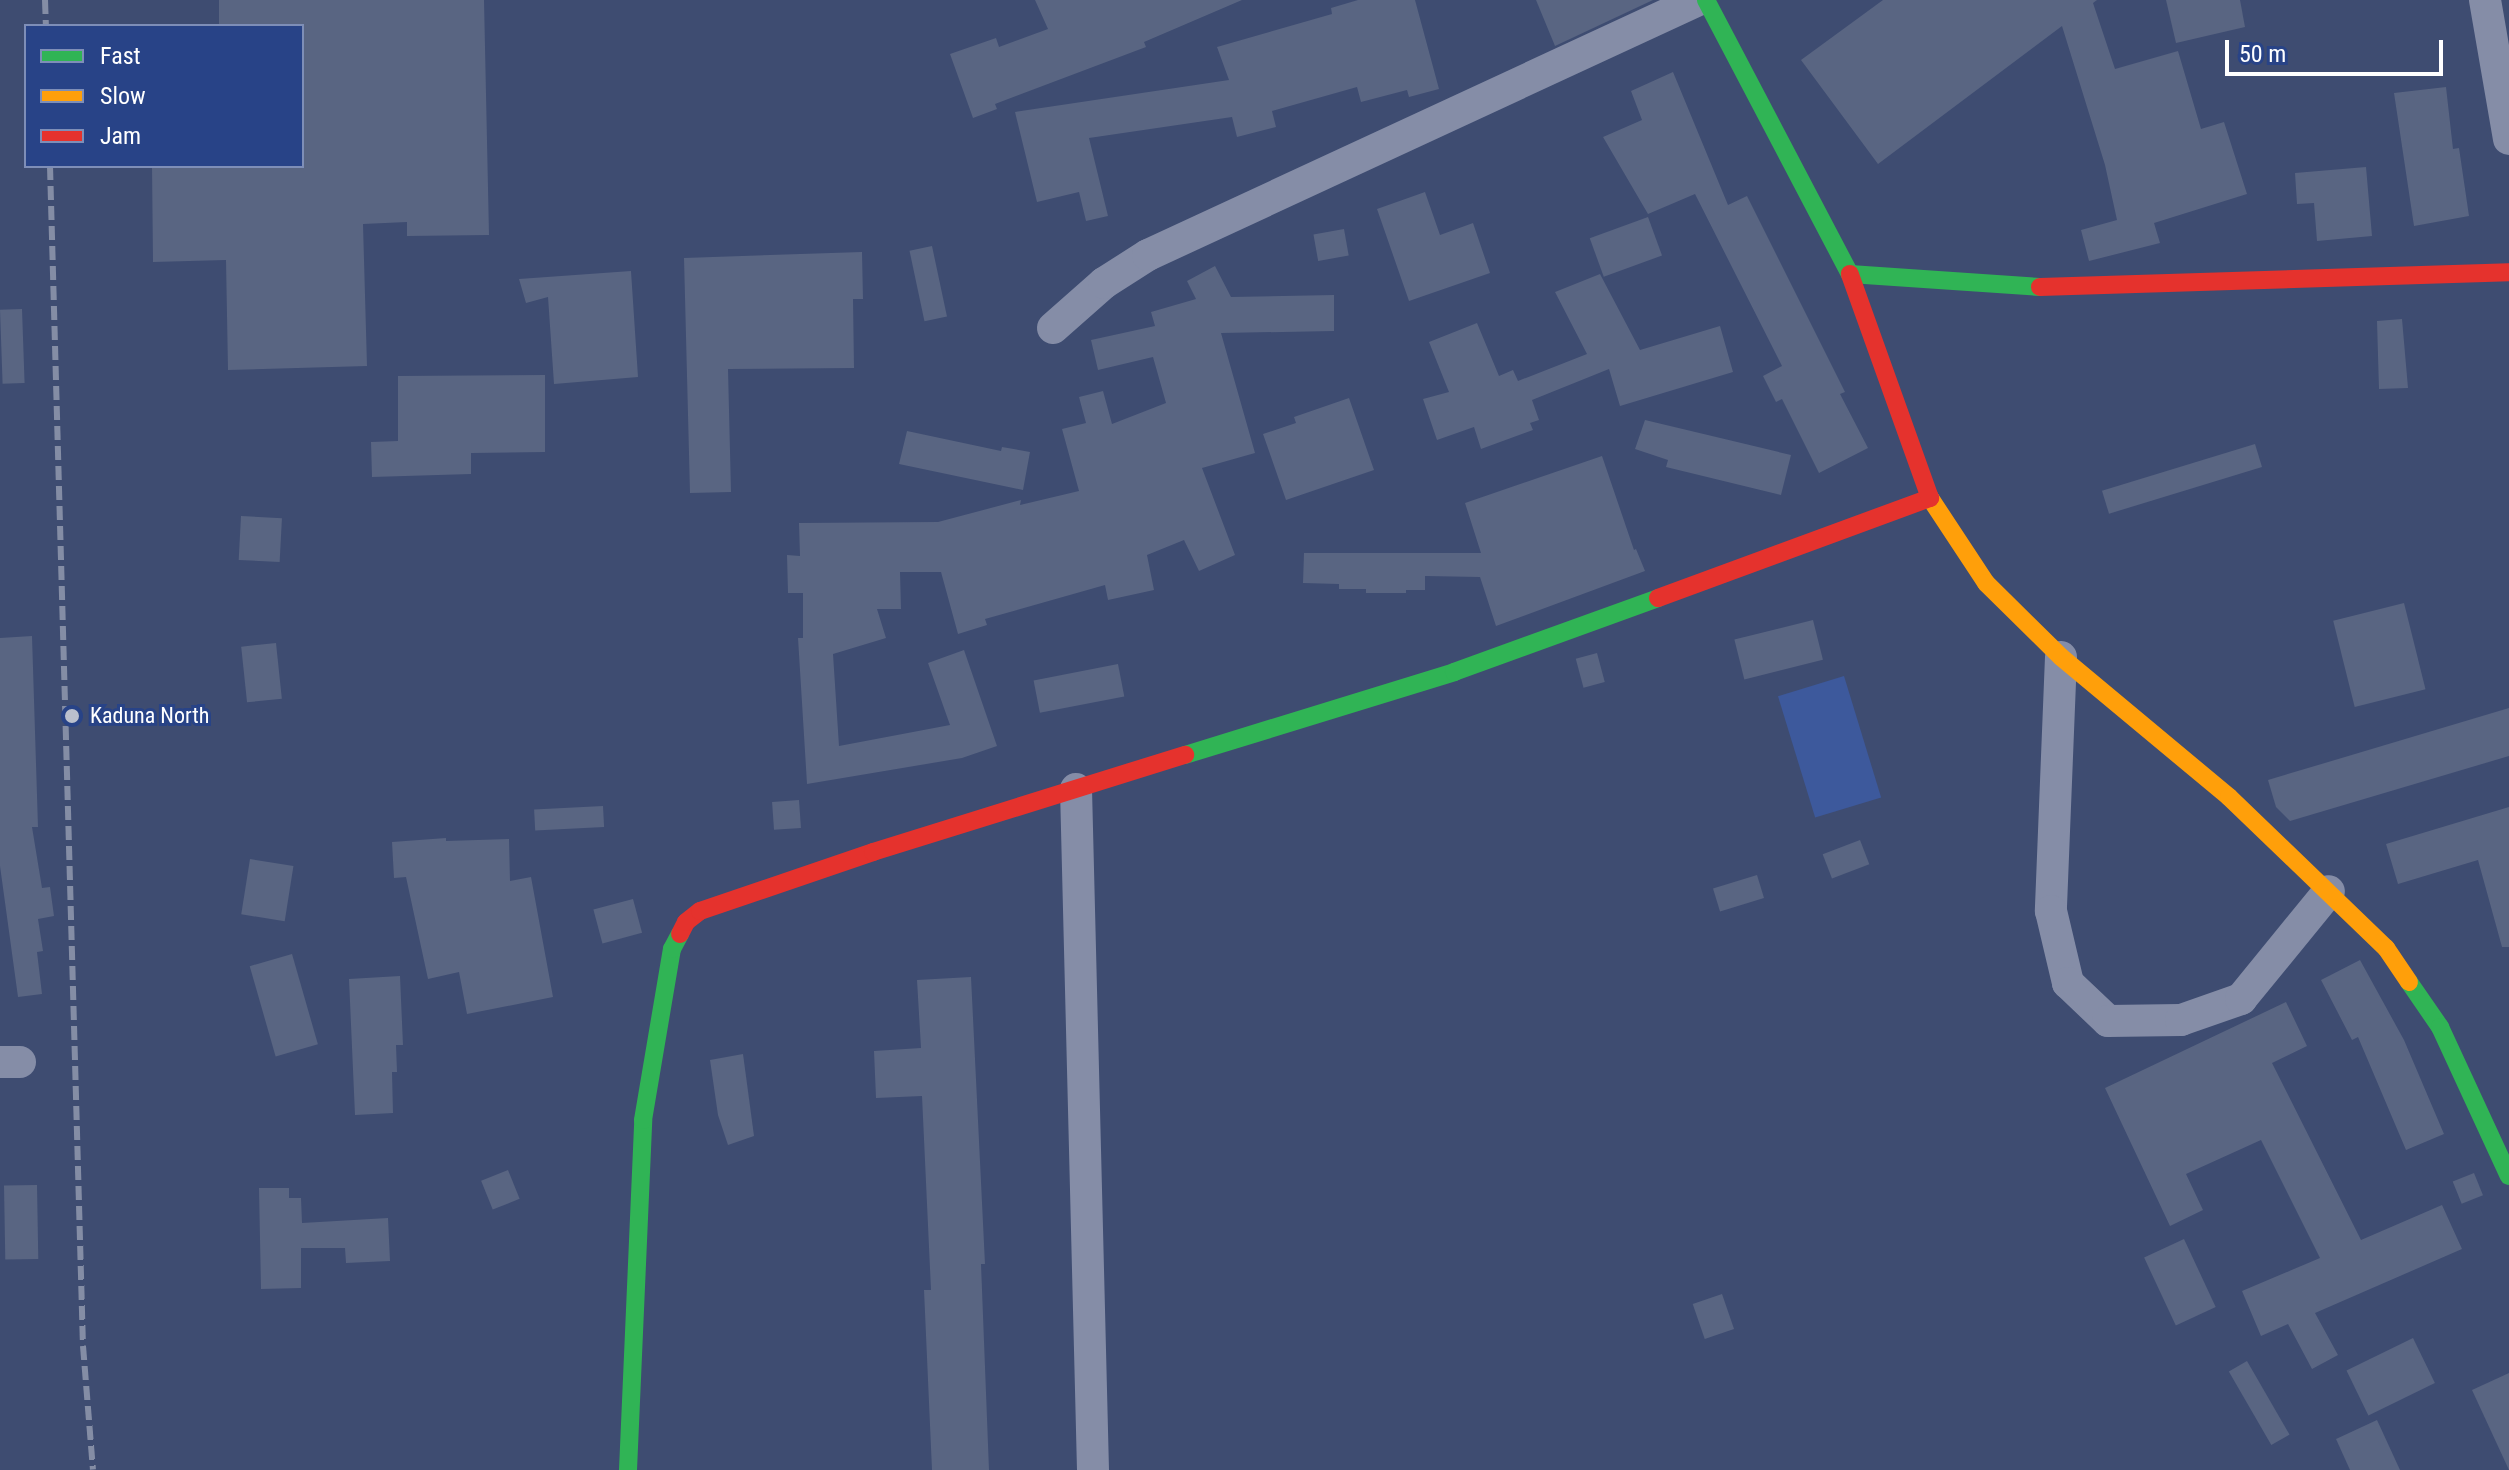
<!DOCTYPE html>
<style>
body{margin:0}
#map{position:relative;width:2509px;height:1470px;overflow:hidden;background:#3e4c71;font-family:"Roboto Condensed",sans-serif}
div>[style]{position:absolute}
.green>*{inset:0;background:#3d599c;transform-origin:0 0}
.building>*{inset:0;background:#596582;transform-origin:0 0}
.street>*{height:32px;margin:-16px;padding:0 16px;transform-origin:16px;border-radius:16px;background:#858da7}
.fast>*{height:18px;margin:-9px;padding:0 9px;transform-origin:9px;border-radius:9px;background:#30b455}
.slow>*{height:18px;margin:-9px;padding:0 9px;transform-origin:9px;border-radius:9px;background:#ff9f0a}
.jam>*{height:18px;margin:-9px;padding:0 9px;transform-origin:9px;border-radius:9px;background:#e5322d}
.rail>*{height:6px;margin-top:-3px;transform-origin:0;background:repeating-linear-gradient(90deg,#848da5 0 14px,transparent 0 20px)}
.dots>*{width:22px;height:22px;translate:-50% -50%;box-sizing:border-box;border:4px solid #284387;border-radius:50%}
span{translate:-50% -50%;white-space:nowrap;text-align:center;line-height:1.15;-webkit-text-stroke:6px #284387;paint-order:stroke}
.poi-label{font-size:22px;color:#fff}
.left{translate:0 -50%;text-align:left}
.legend{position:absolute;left:24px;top:24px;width:280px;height:144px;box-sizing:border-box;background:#284387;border:2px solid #7e8eb7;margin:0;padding:10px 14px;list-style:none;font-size:24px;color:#fff}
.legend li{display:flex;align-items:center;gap:16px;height:40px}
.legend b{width:40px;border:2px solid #7e8eb7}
.scale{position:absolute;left:2225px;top:40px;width:218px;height:36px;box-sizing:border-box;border:4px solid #fff;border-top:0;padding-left:10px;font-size:24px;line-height:28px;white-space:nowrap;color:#fff;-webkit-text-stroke:6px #284387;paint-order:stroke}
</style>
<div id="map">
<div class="green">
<i style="left:1844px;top:676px;width:127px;height:69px;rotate:73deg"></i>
</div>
<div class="building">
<i style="clip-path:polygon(219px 0,484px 0,489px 235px,407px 236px,407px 222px,363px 224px,367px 366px,228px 370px,226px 260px,153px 262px,152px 166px,302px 166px,302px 26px,219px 26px)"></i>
<i style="clip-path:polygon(1035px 0,1242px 0,1144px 42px,1146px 47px,995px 104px,997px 109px,973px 118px,950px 54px,996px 38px,999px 47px,1048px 29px)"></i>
<i style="clip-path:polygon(1358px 0,1415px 0,1439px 89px,1409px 97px,1407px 90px,1361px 102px,1357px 87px,1272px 111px,1276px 127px,1237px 137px,1232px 117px,1089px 138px,1108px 216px,1086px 221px,1079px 192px,1037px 202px,1015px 112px,1229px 80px,1217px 47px,1332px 14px,1331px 8px)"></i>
<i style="clip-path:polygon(1536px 0,1653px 0,1555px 46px)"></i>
<i style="clip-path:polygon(1883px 0,2097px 0,2093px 3px,2115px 69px,2178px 51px,2201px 129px,2224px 122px,2247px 194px,2154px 223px,2160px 243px,2089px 261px,2081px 230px,2117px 220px,2105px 165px,2062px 26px,1878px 164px,1801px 60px)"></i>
<i style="clip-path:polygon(2166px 0,2240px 0,2245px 27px,2176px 43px)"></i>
<i style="clip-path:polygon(1673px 72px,1728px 205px,1747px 196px,1845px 392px,1840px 394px,1868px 448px,1819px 473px,1782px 399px,1776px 402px,1763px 376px,1782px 366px,1695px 194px,1648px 214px,1603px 137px,1642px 120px,1631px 91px)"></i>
<i style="clip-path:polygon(2446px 87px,2453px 149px,2459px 148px,2469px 216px,2414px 226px,2394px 93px)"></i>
<i style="clip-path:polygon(2366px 167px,2372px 236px,2317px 241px,2314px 203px,2297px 204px,2295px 173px)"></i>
<i style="clip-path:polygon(1425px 192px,1440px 235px,1473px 223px,1490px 273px,1409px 301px,1377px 209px)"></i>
<i style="left:1648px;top:217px;width:41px;height:62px;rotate:70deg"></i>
<i style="left:1344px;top:229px;width:27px;height:31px;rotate:80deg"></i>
<i style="left:932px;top:246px;width:72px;height:23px;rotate:78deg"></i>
<i style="clip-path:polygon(862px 252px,863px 299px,853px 299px,854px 368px,728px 369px,731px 492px,690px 493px,684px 258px)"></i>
<i style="clip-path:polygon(1215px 266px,1231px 297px,1334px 295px,1334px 331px,1221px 333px,1255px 453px,1202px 468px,1235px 555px,1199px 571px,1184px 540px,1147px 555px,1154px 590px,1108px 600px,1105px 585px,985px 619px,987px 625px,958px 634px,941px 572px,900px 572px,901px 609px,877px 609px,886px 638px,833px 654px,839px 746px,950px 725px,928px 663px,964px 650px,997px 746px,962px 758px,807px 784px,798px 638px,803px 638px,803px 593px,788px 593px,787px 555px,800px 556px,799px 523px,938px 522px,1021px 500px,1020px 505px,1079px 491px,1062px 429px,1086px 423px,1079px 397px,1103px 391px,1112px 424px,1166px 403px,1153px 357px,1098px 370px,1091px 340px,1155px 326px,1151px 312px,1196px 299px,1187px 281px)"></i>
<i style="clip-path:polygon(631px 271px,638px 377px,554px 384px,548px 297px,526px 303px,519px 279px)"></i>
<i style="clip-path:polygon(1600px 274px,1640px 350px,1720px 326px,1733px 372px,1620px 406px,1609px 369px,1532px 400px,1539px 420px,1530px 423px,1533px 430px,1481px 449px,1474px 427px,1437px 440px,1423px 399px,1449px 392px,1429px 342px,1477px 323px,1499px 376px,1513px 370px,1518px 381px,1587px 354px,1555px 292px)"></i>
<i style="left:22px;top:309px;width:74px;height:22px;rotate:88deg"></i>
<i style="clip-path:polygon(2402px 319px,2408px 388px,2379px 389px,2377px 321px)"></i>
<i style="clip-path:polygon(545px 375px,545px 452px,471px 453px,471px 474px,372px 477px,371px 442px,398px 441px,398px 376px)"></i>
<i style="clip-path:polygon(1349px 398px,1374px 470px,1286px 500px,1263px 434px,1296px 423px,1294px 417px)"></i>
<i style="clip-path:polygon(1645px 420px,1791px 455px,1781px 495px,1666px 467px,1668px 460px,1635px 449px)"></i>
<i style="clip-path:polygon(907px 431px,1001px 451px,1002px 447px,1030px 452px,1023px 490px,899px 464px)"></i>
<i style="left:2255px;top:444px;width:24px;height:160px;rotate:73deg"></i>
<i style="clip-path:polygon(1602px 456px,1634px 550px,1636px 549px,1645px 571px,1496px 626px,1480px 577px,1425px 576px,1425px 590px,1406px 590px,1406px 593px,1366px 593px,1366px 589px,1339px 589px,1339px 584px,1303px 583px,1304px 553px,1481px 553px,1465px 503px)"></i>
<i style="left:241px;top:516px;width:41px;height:44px;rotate:3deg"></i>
<i style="left:2404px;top:603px;width:89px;height:73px;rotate:76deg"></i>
<i style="left:1813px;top:620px;width:41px;height:81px;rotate:76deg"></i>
<i style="clip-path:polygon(32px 636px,38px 827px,32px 827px,42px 888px,50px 887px,54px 916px,38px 919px,43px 951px,37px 952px,42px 994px,18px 997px,0 866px,0 638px)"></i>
<i style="left:276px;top:643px;width:56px;height:35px;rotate:84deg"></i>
<i style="left:1597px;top:653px;width:30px;height:22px;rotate:75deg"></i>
<i style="left:1118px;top:664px;width:33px;height:86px;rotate:79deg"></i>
<i style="clip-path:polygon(2509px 708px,2509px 756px,2290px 821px,2276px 807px,2268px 780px)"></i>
<i style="left:799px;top:800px;width:28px;height:27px;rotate:86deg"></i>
<i style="left:603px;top:806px;width:21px;height:69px;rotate:87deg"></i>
<i style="clip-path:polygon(2509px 807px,2509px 947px,2502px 947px,2478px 860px,2398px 884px,2386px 844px)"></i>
<i style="clip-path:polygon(446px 838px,446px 841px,509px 839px,510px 881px,531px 877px,553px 997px,467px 1014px,459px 972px,428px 979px,406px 877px,394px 878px,392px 842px)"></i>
<i style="left:1860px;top:840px;width:26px;height:40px;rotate:69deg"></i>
<i style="left:250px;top:859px;width:44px;height:56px;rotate:9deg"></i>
<i style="left:1757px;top:875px;width:24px;height:46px;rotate:73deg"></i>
<i style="left:633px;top:899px;width:35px;height:41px;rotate:75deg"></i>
<i style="left:292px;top:954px;width:94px;height:44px;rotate:74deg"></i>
<i style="clip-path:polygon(2360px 960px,2404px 1040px,2444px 1134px,2406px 1150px,2358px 1037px,2352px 1040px,2321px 980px)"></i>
<i style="clip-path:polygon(400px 976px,403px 1045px,396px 1045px,397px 1072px,392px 1072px,393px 1113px,355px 1115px,349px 979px)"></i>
<i style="clip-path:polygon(971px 977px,985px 1264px,981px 1264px,989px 1470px,932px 1470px,924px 1290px,931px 1290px,922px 1096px,876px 1098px,874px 1051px,921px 1048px,917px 980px)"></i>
<i style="clip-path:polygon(2286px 1002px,2307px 1046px,2272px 1063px,2361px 1240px,2442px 1205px,2462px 1249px,2315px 1313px,2338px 1355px,2312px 1369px,2288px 1324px,2261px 1336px,2242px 1291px,2320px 1258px,2261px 1140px,2186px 1174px,2203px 1210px,2170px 1226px,2105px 1088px)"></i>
<i style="clip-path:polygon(743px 1054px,754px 1136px,728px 1145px,718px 1115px,710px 1060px)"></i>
<i style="left:508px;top:1170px;width:31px;height:29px;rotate:68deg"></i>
<i style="left:2474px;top:1173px;width:24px;height:23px;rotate:68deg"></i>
<i style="left:37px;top:1185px;width:74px;height:33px;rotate:89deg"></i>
<i style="clip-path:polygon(259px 1188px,289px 1188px,289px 1198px,301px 1198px,302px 1223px,388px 1218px,390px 1261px,346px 1263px,345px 1248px,301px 1248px,301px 1288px,261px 1289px)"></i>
<i style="left:2184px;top:1239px;width:75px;height:44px;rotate:65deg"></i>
<i style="left:1722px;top:1294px;width:37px;height:31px;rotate:71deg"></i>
<i style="left:2413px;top:1338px;width:50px;height:74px;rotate:64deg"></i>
<i style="left:2247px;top:1361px;width:85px;height:21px;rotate:60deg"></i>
<i style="clip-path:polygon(2509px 1373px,2509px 1470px,2472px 1390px)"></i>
<i style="clip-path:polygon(2377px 1420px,2400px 1470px,2350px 1470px,2336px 1439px)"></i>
</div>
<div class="street">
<i style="left:2485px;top:0;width:141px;rotate:80.2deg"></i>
<i style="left:1053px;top:328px;width:68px;rotate:-41.4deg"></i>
<i style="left:1104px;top:283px;width:52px;rotate:-32.5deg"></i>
<i style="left:1148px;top:255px;width:606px;rotate:-24.87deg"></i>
<i style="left:2061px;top:657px;width:254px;rotate:92.3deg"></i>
<i style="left:2051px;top:911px;width:74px;rotate:76.7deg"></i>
<i style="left:2068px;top:983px;width:55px;rotate:43.5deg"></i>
<i style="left:2108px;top:1021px;width:73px;rotate:-0.8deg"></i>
<i style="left:2181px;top:1020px;width:64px;rotate:-19.3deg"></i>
<i style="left:2241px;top:999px;width:139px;rotate:-50.8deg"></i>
<i style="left:1076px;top:789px;width:681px;rotate:88.57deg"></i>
<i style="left:0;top:1062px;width:20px"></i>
</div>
<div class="fast">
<i style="left:1706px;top:0;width:310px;rotate:62.3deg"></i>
<i style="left:1850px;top:274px;width:190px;rotate:3.9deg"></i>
<i style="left:1185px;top:755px;width:282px;rotate:-17.1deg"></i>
<i style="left:1454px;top:672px;width:217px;rotate:-19.9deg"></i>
<i style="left:2409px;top:982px;width:55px;rotate:55.4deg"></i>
<i style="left:2440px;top:1027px;width:164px;rotate:65.2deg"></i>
<i style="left:628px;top:1470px;width:350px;rotate:-87.5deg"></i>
<i style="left:643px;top:1120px;width:173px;rotate:-80.4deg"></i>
<i style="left:672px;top:949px;width:17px;rotate:-62deg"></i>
</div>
<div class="slow">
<i style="left:1930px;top:498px;width:102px;rotate:56.6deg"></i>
<i style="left:1986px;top:583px;width:105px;rotate:44.6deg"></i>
<i style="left:2061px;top:657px;width:219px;rotate:39.8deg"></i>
<i style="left:2229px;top:797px;width:218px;rotate:43.9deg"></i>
<i style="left:2386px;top:948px;width:41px;rotate:55.9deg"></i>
</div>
<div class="jam">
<i style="left:2040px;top:287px;width:469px;rotate:-1.8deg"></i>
<i style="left:1658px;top:598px;width:290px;rotate:-20.2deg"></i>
<i style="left:1930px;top:498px;width:238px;rotate:-109.7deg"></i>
<i style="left:680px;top:934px;width:13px;rotate:-63deg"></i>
<i style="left:686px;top:922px;width:18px;rotate:-38deg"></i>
<i style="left:700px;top:911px;width:183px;rotate:-18.8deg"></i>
<i style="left:873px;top:852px;width:327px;rotate:-17.3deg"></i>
</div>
<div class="rail">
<i style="left:45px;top:0;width:26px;rotate:88deg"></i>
<i style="left:50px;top:166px;width:1180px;rotate:88.4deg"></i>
<i style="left:83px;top:1346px;width:124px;rotate:85.4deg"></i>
</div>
<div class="dots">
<i style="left:72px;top:716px;background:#bbc0cd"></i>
</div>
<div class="poi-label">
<span class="left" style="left:90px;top:716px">Kaduna North</span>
</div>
<ul class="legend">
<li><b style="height:10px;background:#30b455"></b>Fast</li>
<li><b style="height:10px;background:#ff9f0a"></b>Slow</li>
<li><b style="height:10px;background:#e5322d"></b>Jam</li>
</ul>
<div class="scale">50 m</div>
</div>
